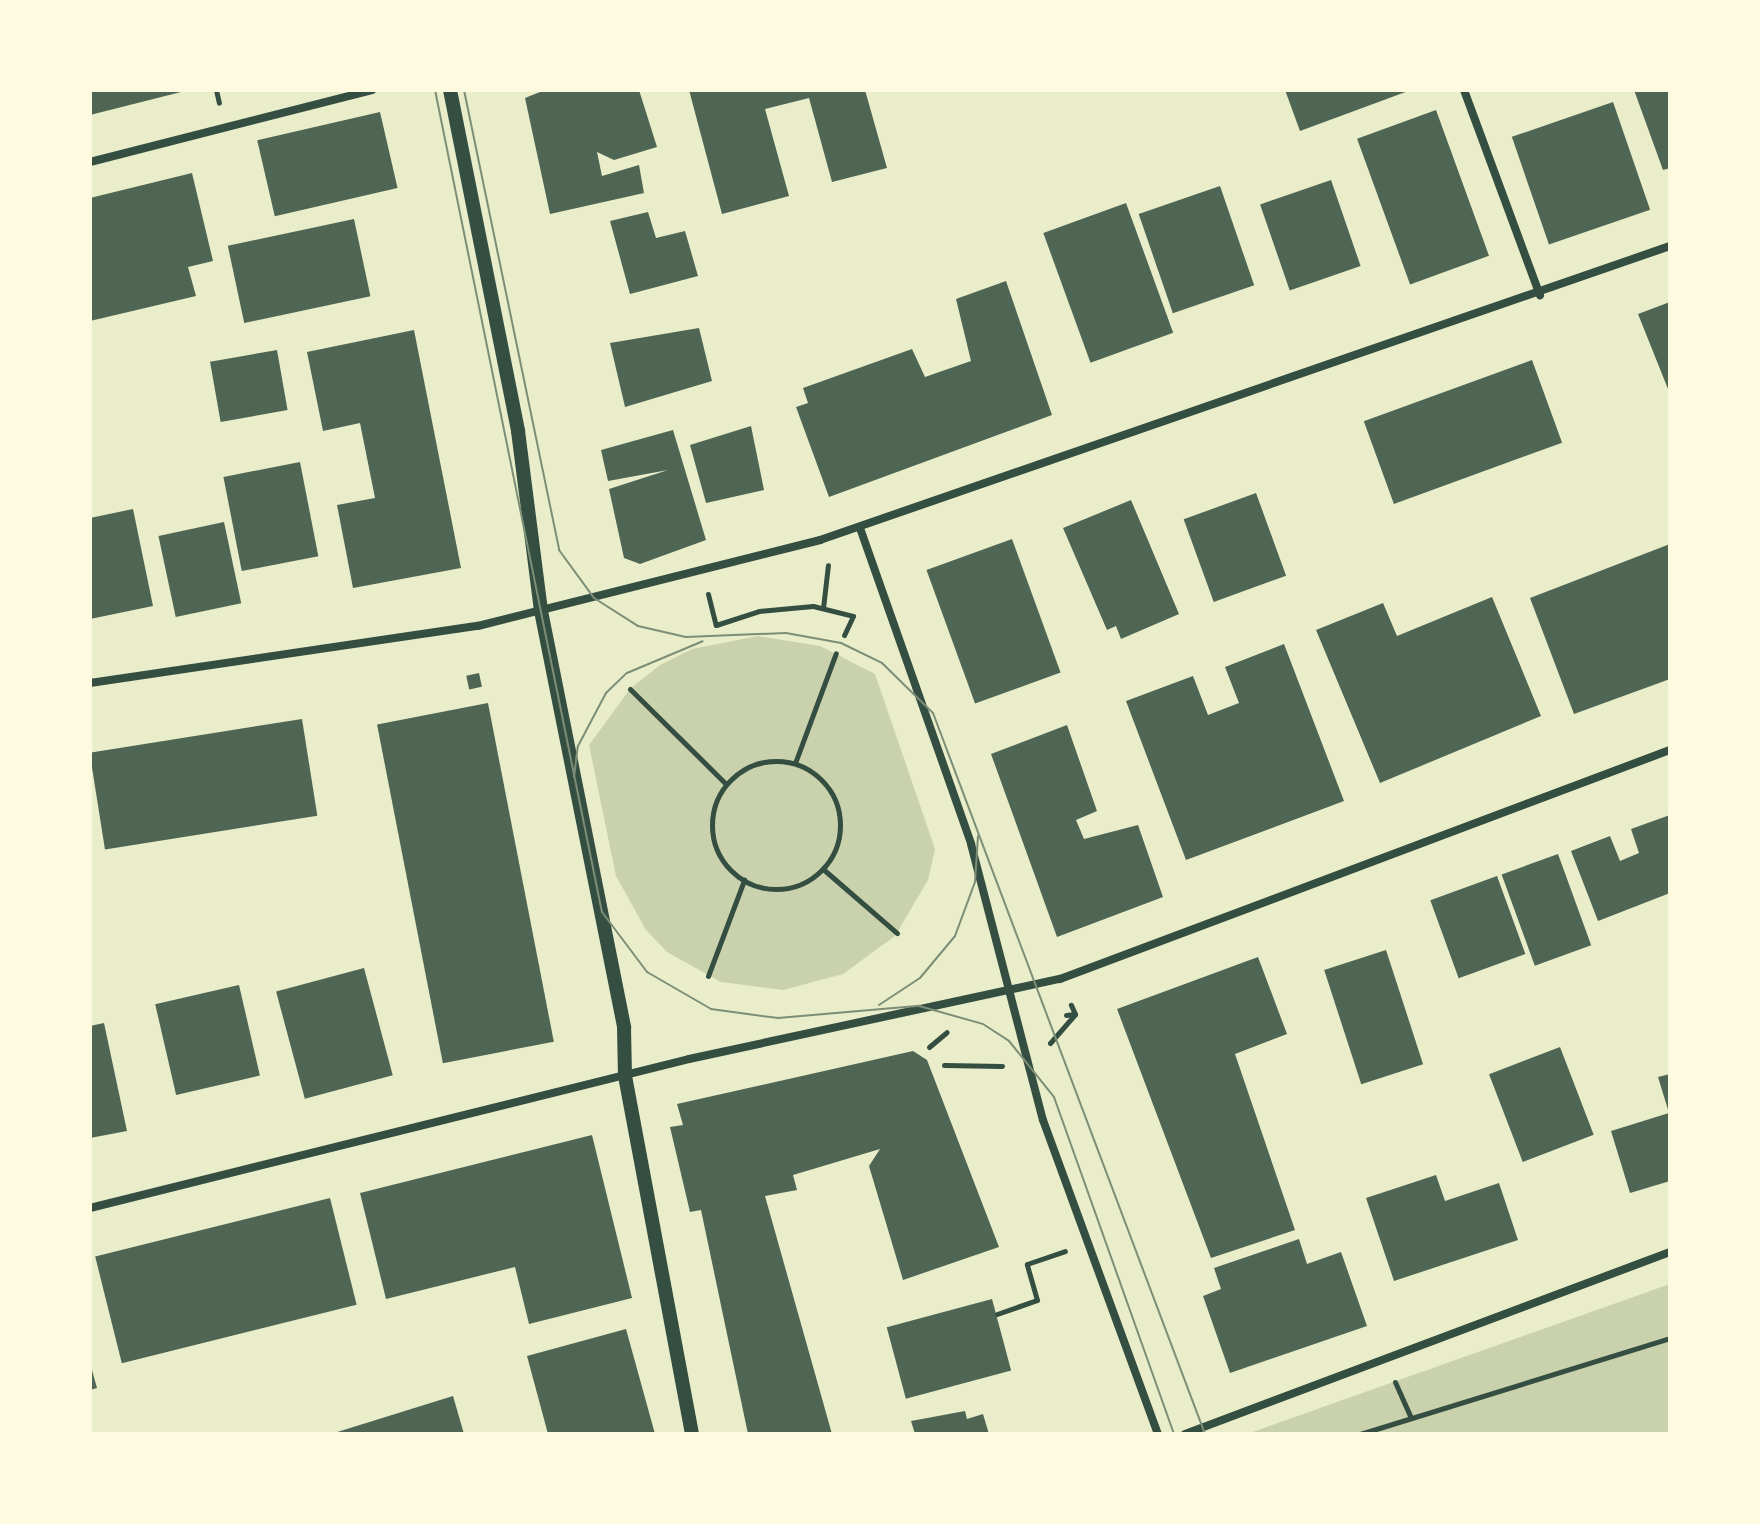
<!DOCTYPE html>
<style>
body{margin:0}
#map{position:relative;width:1760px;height:1524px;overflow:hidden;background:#e9edc9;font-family:"PT Sans Narrow",sans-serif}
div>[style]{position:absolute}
.green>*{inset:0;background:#cad2ad}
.building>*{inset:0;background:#4f6655;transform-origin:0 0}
.path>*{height:5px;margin:-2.5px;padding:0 2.5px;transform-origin:2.5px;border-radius:2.5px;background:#344e41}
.path>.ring{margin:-2.5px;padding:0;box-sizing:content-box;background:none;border:5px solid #344e41;border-radius:50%}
.minor>*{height:8px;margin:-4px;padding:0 4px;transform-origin:4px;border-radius:4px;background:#344e41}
.tertiary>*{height:14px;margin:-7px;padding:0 7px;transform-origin:7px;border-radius:7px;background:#344e41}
.tram>*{height:2px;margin:-1px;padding:0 1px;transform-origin:1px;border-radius:1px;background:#7c8e77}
span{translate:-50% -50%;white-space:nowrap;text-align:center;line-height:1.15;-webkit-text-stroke:6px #fefae0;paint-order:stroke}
.frame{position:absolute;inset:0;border:92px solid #fefae0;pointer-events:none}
</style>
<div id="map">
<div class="green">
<i style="clip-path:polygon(758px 636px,820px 646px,875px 674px,935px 849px,928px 880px,895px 936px,843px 974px,783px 990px,721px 982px,667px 952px,646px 930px,616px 876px,589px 745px,630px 689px,660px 665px,692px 649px)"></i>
<i style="clip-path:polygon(1670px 1284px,1670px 1434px,1247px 1434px)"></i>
</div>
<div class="building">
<i style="clip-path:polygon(90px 90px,184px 90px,185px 91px,90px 115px)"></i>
<i style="clip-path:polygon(545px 90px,639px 90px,657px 147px,614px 160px,597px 152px,602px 176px,639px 165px,644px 193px,550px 214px,525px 98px)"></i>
<i style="clip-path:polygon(689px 90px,865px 90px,887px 168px,832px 182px,809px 98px,765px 109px,789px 196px,722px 214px)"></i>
<i style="clip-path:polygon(1285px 90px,1411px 90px,1300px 131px)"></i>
<i style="clip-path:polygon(1634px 90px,1670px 90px,1670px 168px,1663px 170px)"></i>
<i style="left:1613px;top:102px;width:114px;height:107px;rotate:71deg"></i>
<i style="left:1436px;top:110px;width:155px;height:84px;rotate:70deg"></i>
<i style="left:380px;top:112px;width:78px;height:126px;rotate:77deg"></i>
<i style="clip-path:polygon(192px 173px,213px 261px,188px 267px,196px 296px,90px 321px,90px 198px)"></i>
<i style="left:1331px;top:180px;width:91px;height:75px;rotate:71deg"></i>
<i style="left:1220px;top:186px;width:105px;height:86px;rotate:71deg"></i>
<i style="left:1126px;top:203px;width:138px;height:88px;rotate:70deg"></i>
<i style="clip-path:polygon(648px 212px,656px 238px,685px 231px,698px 276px,630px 294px,610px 221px)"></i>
<i style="left:354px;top:219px;width:79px;height:129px;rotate:78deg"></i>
<i style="clip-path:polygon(1006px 281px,1052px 415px,829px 497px,796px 407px,808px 403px,803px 388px,912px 349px,925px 377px,971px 361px,956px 299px)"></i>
<i style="clip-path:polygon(1670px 302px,1670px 394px,1638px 314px)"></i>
<i style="clip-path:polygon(699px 328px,712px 381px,625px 407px,610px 343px)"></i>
<i style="clip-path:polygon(414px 330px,461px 568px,353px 588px,337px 505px,375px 498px,360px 423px,323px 431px,307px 352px)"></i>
<i style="left:277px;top:350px;width:61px;height:68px;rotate:80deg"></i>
<i style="left:1532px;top:360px;width:88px;height:179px;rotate:70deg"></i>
<i style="clip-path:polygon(751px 426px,764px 490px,706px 503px,690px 445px)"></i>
<i style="clip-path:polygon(673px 430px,706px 540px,640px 564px,624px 558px,609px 489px,668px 470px,608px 481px,601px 450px)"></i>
<i style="left:300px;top:462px;width:96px;height:78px;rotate:79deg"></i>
<i style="left:1256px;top:493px;width:88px;height:77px;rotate:70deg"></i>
<i style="clip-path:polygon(1131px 500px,1179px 614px,1121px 639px,1116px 626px,1107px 630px,1063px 528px)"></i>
<i style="clip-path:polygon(133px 509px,153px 606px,90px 619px,90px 518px)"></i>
<i style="left:224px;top:522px;width:83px;height:67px;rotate:78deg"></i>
<i style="left:1012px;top:539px;width:142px;height:91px;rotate:70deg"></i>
<i style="clip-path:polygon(1670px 544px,1670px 679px,1574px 714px,1530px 598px)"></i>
<i style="clip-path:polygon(1492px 597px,1541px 716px,1380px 783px,1316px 630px,1383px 603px,1397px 636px)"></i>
<i style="clip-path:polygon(1284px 644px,1344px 801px,1186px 860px,1126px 701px,1193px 676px,1208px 715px,1239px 703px,1225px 667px)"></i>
<i style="left:479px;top:673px;width:14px;height:13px;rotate:78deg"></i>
<i style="left:488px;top:703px;width:345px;height:113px;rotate:79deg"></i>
<i style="left:302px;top:719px;width:98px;height:215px;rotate:81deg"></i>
<i style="clip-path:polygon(1067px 725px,1097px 811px,1076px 820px,1084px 839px,1138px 825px,1163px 897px,1057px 937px,991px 754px)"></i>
<i style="clip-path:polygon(1670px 815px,1670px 893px,1598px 921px,1571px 851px,1610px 836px,1620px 861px,1639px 853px,1631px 829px)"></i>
<i style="left:1558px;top:854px;width:97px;height:60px;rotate:70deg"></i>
<i style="left:1497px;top:876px;width:83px;height:71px;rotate:70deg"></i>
<i style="left:1386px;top:950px;width:120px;height:65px;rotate:72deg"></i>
<i style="clip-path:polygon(1258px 957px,1287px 1034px,1235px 1054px,1295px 1230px,1211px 1258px,1117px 1009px)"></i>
<i style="left:364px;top:968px;width:111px;height:91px;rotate:75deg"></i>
<i style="left:239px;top:985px;width:93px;height:86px;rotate:77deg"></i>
<i style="clip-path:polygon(104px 1023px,127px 1131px,90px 1138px,90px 1026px)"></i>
<i style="left:1560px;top:1047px;width:94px;height:76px;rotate:69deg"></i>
<i style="clip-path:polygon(913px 1051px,927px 1060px,999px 1247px,903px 1280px,869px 1166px,880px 1149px,793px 1175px,797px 1190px,765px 1196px,832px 1434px,748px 1434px,701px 1210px,690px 1212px,670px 1127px,683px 1125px,677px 1104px)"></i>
<i style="clip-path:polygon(1670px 1074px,1670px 1181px,1630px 1193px,1611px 1131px,1669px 1113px,1658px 1077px)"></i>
<i style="clip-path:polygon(592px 1135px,632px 1298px,529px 1324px,515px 1267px,386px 1299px,360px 1193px)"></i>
<i style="clip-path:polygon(1436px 1175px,1445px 1201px,1499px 1183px,1518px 1240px,1394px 1281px,1366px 1198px)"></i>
<i style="left:330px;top:1198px;width:110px;height:242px;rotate:76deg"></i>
<i style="clip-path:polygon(1299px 1239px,1307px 1264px,1341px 1252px,1367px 1326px,1230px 1373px,1203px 1296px,1221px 1289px,1214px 1268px)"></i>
<i style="left:992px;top:1299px;width:74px;height:109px;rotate:75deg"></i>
<i style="clip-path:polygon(626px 1329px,655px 1434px,548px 1434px,527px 1356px)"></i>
<i style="clip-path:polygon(90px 1363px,97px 1388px,90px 1390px)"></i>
<i style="clip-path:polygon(453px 1396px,464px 1434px,334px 1434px,334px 1433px)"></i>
<i style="clip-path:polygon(965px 1411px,967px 1419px,983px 1414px,989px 1434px,915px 1434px,911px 1421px)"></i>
</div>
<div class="path">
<i style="left:216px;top:90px;width:13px;rotate:77deg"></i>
<i style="left:708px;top:594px;width:32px;rotate:76deg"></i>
<i style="left:716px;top:625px;width:45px;rotate:-18deg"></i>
<i style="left:759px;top:611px;width:54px;rotate:-5.3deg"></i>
<i style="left:813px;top:606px;width:41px;rotate:14deg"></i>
<i style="left:853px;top:616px;width:21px;rotate:115deg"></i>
<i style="left:823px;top:608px;width:43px;rotate:-83.4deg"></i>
<i style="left:630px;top:689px;width:135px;rotate:44.7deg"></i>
<i class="ring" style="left:712px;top:761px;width:123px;height:123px"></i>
<i style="left:795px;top:763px;width:117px;rotate:-69.6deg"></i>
<i style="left:823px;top:869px;width:98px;rotate:40.9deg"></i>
<i style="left:708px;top:976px;width:103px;rotate:-69.4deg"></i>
<i style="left:1066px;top:1015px;width:9px;rotate:-6deg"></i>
<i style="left:1075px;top:1014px;width:10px;rotate:-114deg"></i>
<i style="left:1050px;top:1043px;width:38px;rotate:-49deg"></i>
<i style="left:929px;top:1047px;width:23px;rotate:-40deg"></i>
<i style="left:944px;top:1065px;width:58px;rotate:1deg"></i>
<i style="left:997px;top:1314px;width:42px;rotate:-19.3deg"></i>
<i style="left:1037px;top:1300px;width:37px;rotate:-106deg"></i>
<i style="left:1027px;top:1264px;width:40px;rotate:-18.9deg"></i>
<i style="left:1395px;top:1382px;width:39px;rotate:66deg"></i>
<i style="left:1360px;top:1434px;width:325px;rotate:-17.2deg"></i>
</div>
<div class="minor">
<i style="left:1464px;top:90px;width:219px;rotate:69.7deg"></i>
<i style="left:90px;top:162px;width:291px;rotate:-14.3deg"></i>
<i style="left:860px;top:528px;width:335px;rotate:70.6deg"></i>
<i style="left:971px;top:844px;width:285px;rotate:75.4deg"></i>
<i style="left:1043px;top:1120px;width:334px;rotate:69.9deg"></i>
<i style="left:90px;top:683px;width:392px;rotate:-8.4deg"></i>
<i style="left:478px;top:626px;width:353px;rotate:-14.1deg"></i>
<i style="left:820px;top:540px;width:899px;rotate:-19.08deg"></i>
<i style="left:90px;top:1208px;width:617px;rotate:-13.97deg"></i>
<i style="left:689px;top:1059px;width:380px;rotate:-12.2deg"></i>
<i style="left:1060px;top:979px;width:652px;rotate:-20.58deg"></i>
<i style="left:1185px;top:1434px;width:518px;rotate:-20.57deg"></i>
</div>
<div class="tertiary">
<i style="left:450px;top:90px;width:348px;rotate:78.7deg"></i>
<i style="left:518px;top:431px;width:181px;rotate:82.7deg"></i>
<i style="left:541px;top:611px;width:425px;rotate:78.7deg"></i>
<i style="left:624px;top:1028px;width:48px;rotate:88.8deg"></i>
<i style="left:625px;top:1076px;width:364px;rotate:79.4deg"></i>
</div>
<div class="tram">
<i style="left:435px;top:90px;width:839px;rotate:78.52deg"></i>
<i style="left:602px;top:912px;width:75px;rotate:53.1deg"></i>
<i style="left:647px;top:972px;width:74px;rotate:30deg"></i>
<i style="left:711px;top:1009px;width:68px;rotate:7.7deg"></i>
<i style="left:778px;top:1018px;width:142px;rotate:-4.9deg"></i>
<i style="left:919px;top:1006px;width:66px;rotate:15.7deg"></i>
<i style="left:983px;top:1024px;width:31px;rotate:33deg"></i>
<i style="left:1009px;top:1041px;width:72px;rotate:51.2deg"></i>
<i style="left:1054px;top:1097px;width:358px;rotate:70.4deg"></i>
<i style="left:464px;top:90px;width:470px;rotate:78.3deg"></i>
<i style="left:559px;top:550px;width:59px;rotate:53.9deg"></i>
<i style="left:594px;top:598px;width:52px;rotate:32.5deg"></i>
<i style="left:638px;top:626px;width:49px;rotate:12.9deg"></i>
<i style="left:686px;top:637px;width:100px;rotate:-2.3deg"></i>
<i style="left:786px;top:633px;width:56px;rotate:10.3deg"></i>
<i style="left:841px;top:643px;width:46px;rotate:26deg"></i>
<i style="left:882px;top:663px;width:71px;rotate:44.4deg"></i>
<i style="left:933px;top:713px;width:771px;rotate:69.33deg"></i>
<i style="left:574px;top:777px;width:31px;rotate:-83deg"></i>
<i style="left:578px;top:746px;width:60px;rotate:-62.2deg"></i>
<i style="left:606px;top:693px;width:29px;rotate:-44deg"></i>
<i style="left:627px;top:673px;width:82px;rotate:-22.8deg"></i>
<i style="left:879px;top:1005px;width:49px;rotate:-33.4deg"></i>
<i style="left:920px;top:978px;width:55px;rotate:-50.2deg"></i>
<i style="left:955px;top:936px;width:58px;rotate:-69.7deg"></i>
<i style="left:975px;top:882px;width:46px;rotate:-86.3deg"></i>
</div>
<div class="frame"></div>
</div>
